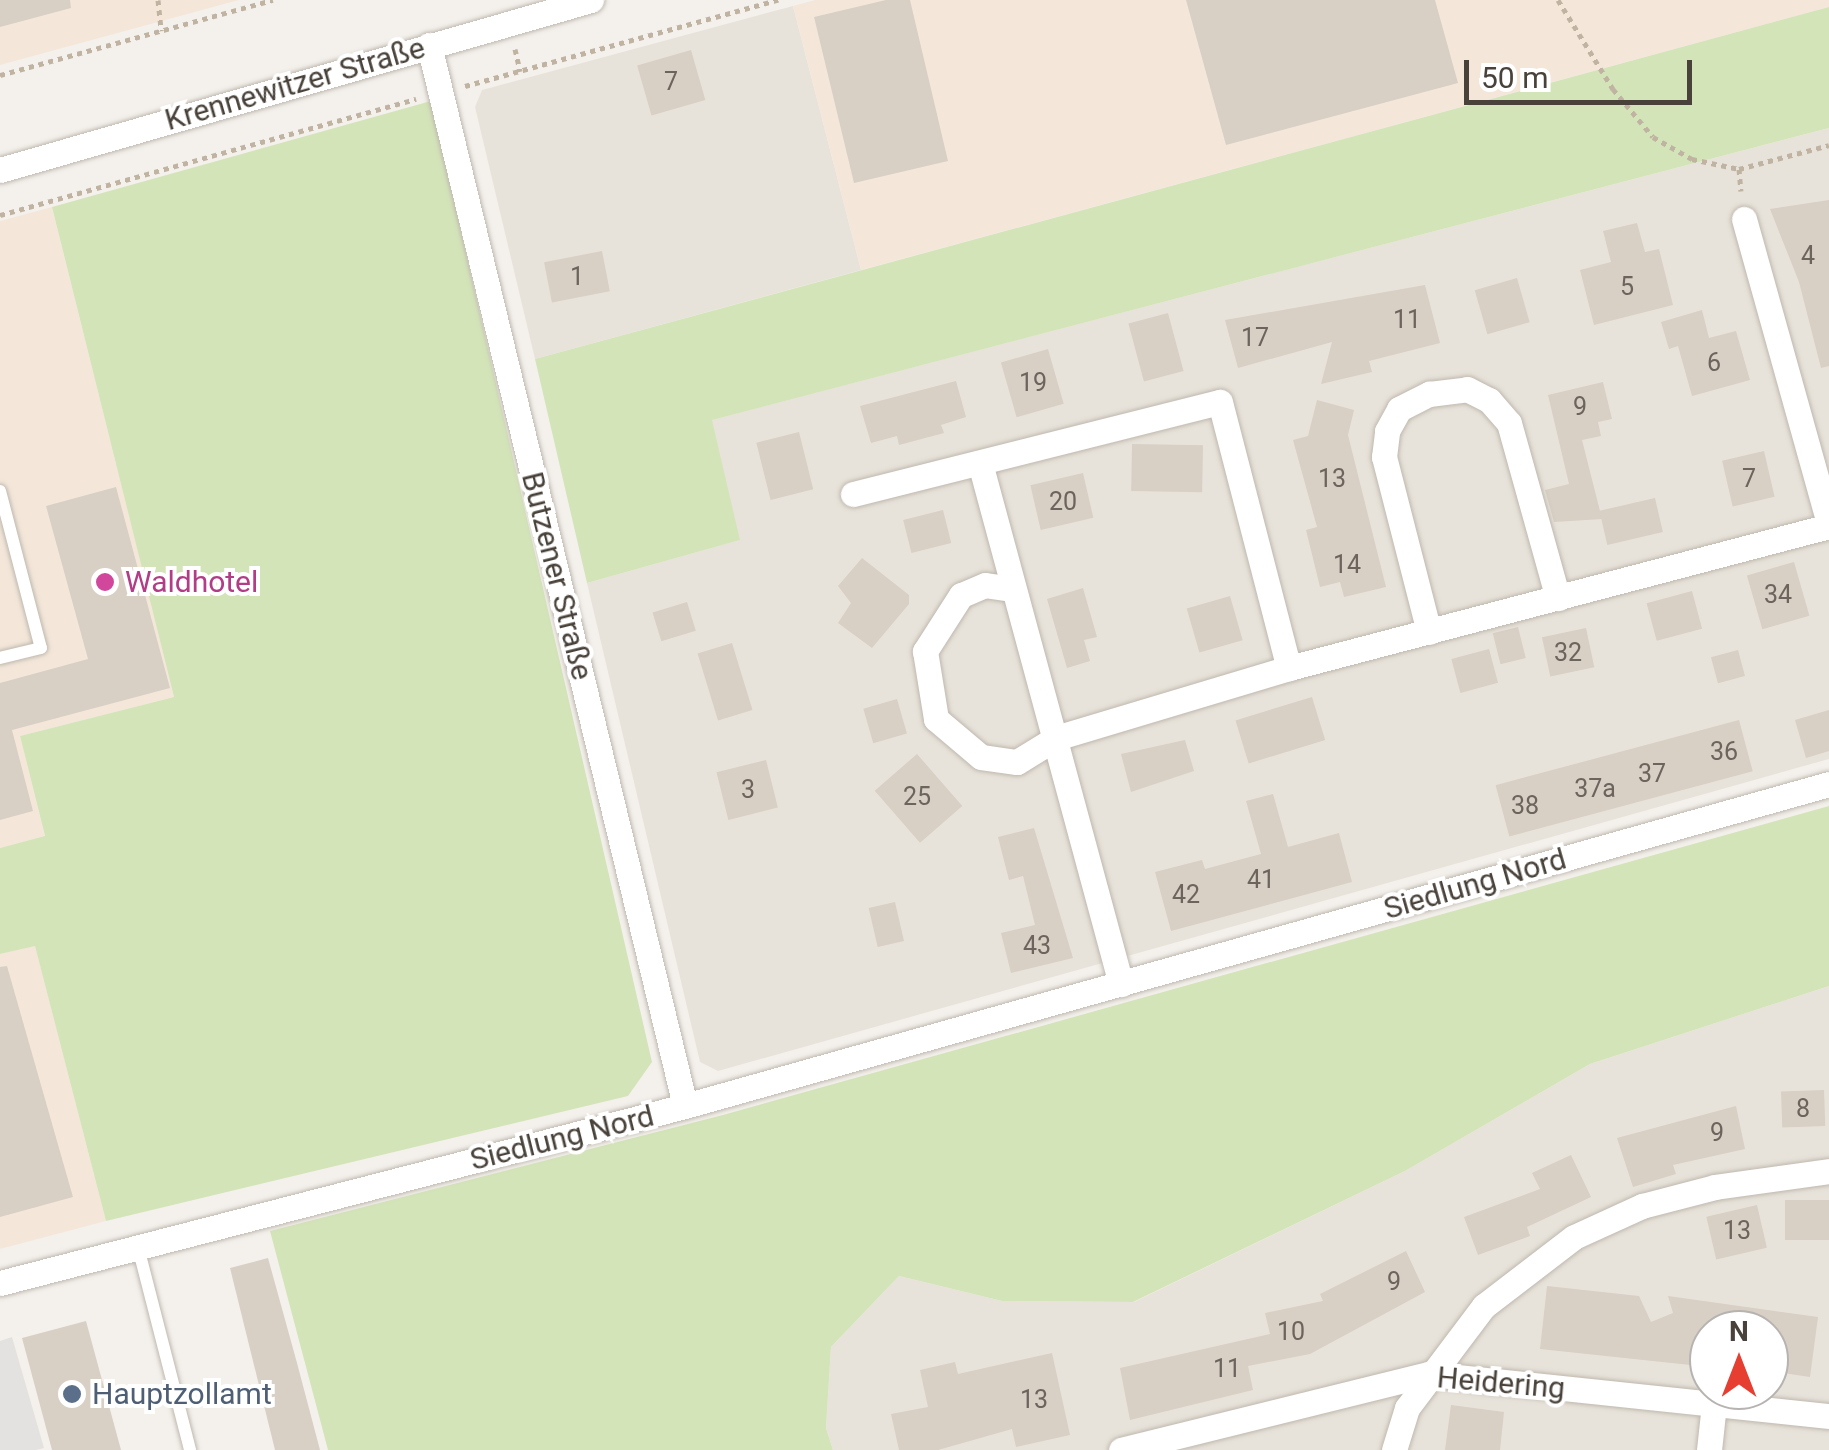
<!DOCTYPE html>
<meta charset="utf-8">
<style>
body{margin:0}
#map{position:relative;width:1829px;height:1450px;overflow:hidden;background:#f4f1ec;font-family:Roboto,sans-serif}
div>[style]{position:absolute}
.residential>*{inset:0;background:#e8e3da}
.commercial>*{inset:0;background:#f4e7da}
.green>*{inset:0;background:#d4e4b9}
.parking>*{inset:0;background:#e4e2e0}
.building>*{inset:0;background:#d8cfc5;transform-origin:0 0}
.path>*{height:5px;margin-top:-2.5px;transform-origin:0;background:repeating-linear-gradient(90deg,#c0b3a2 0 5px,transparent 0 10px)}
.roads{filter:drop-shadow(0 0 2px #bfb8af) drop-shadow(0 0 2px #bfb8af)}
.service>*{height:12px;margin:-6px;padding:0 6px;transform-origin:6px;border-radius:6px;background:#fff}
.minor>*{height:25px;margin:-12.5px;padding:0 12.5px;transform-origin:12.5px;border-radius:12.5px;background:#fff}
.dots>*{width:28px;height:28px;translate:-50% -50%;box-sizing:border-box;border:5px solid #fff;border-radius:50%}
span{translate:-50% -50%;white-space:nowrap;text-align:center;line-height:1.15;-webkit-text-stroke:8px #fff;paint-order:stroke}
.number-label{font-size:25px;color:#6c655d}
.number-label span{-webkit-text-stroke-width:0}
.street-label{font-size:30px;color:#48423a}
.hotel-label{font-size:30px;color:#b23c85}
.left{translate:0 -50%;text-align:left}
.service-label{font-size:30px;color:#4e5e75}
.north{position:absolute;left:1689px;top:1310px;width:100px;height:100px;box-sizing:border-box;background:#fff;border:2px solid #b6b3b0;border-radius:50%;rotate:0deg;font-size:28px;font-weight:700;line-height:40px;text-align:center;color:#48423a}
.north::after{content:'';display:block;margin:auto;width:35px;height:45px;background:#e63e31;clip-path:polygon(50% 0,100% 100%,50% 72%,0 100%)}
.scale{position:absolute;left:1464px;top:60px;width:228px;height:45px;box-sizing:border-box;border:5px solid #48423a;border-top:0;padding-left:12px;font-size:30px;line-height:35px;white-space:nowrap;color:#48423a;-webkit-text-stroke:8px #fff;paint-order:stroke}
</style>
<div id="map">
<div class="residential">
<i style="clip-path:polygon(793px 6px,861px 270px,535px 359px,475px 107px,482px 90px)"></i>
<i style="clip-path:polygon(1829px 128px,1829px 759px,718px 1071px,700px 1062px,587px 583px,739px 540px,711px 420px)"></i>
<i style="clip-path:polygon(evenodd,1829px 986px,1829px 1450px,833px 1450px,826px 1428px,831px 1347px,899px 1276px,1002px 1301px,1134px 1302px,1405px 1171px,1590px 1064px,1829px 986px,1709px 1330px,1769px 1330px,1769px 1390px,1709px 1390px,1709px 1330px)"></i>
</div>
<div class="commercial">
<i style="clip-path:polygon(0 0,239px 0,0 65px)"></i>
<i style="clip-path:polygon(815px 0,1829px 0,1829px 7px,861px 270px,793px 6px)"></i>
<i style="clip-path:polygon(52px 207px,174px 697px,20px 736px,45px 837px,0 848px,0 221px)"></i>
<i style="clip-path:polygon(35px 945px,106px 1221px,0 1249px,0 954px)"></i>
</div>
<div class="green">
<i style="clip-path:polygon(1829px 7px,1829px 128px,712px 420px,740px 540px,587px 583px,535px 359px)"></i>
<i style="clip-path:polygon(431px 101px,652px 1062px,628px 1096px,106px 1221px,35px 946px,0 954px,0 848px,45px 836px,20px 736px,174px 697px,52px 207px)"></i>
<i style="clip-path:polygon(1829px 806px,1829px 986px,1590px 1064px,1405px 1171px,1133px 1302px,1002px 1301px,899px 1276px,831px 1347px,826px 1428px,833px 1450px,328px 1450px,270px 1231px,723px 1115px)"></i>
</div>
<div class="parking">
<i style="clip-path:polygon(12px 1337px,44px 1448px,36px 1450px,0 1450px,0 1341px)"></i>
</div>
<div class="building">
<i style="clip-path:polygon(0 0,70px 0,71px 8px,0 27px)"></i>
<i style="clip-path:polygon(886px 0,910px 0,948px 161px,854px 183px,814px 17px)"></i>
<i style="clip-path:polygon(1186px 0,1435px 0,1458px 83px,1226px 145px)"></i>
<i style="left:691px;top:50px;width:52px;height:56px;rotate:74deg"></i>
<i style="clip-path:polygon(1829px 200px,1829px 366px,1821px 368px,1799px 282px,1770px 209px)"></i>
<i style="clip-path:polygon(1637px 223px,1645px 252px,1659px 249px,1673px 305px,1594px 325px,1580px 270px,1611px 262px,1603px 231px)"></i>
<i style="left:602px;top:251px;width:41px;height:59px;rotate:79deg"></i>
<i style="left:1517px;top:278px;width:46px;height:44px;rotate:74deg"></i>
<i style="clip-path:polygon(1425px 285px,1440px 343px,1369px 361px,1372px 372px,1321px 384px,1332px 342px,1238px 368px,1225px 320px)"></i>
<i style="clip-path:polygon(1702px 310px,1709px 338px,1736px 331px,1750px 380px,1692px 396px,1678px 346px,1669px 349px,1661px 322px)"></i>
<i style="left:1168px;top:313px;width:60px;height:41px;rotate:75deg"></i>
<i style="left:1048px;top:349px;width:57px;height:49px;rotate:74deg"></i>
<i style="clip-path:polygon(956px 381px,966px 417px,941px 425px,944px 433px,899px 445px,897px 436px,871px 443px,860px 406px)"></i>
<i style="clip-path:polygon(1603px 382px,1612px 419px,1598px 422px,1601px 436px,1582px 440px,1602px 519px,1554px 522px,1545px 490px,1569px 484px,1548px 395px)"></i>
<i style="clip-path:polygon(1317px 400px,1354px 410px,1348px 435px,1386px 587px,1344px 597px,1340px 582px,1320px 587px,1306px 530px,1317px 527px,1293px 440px,1308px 436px)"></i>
<i style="left:799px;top:432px;width:59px;height:44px;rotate:76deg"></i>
<i style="left:1132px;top:444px;width:71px;height:47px;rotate:1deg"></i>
<i style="left:1764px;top:451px;width:47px;height:43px;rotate:77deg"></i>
<i style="left:1083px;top:473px;width:46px;height:54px;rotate:77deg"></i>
<i style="clip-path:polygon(116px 487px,170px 688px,12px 730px,33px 811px,0 820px,0 683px,88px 659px,46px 506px)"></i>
<i style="left:1655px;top:498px;width:35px;height:57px;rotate:77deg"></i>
<i style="left:943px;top:510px;width:34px;height:41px;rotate:76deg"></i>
<i style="clip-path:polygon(862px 558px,909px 595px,909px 604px,872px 648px,838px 623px,851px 603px,838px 586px)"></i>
<i style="left:1794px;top:562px;width:56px;height:49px;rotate:74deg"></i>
<i style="clip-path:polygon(1083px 588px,1097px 637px,1084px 640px,1090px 661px,1067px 668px,1047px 599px)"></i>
<i style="left:1692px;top:591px;width:39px;height:47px;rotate:75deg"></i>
<i style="left:1230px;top:596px;width:46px;height:45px;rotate:74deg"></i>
<i style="left:687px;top:602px;width:30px;height:36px;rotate:73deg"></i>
<i style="left:1518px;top:627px;width:32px;height:26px;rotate:76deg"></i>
<i style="left:1586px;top:628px;width:40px;height:45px;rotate:78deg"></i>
<i style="left:732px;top:643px;width:70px;height:36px;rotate:73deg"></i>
<i style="left:1489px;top:649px;width:35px;height:39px;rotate:75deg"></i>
<i style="left:1738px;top:650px;width:27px;height:28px;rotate:75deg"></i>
<i style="left:1312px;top:697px;width:45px;height:80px;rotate:73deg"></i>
<i style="left:897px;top:699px;width:36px;height:35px;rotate:74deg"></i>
<i style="clip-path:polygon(1829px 710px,1829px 751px,1806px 758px,1795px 720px)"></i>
<i style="left:1739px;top:720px;width:53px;height:252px;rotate:75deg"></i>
<i style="clip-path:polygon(1185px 740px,1194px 771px,1131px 792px,1121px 754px)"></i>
<i style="left:917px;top:754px;width:69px;height:56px;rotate:49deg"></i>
<i style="left:766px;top:760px;width:49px;height:51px;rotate:76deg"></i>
<i style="clip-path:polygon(1273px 794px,1288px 847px,1339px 833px,1352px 882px,1171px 931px,1155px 872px,1202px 860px,1205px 869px,1261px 854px,1246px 801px)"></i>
<i style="clip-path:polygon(1034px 828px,1073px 958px,1011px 973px,1001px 933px,1035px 925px,1023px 876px,1009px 880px,998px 837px)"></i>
<i style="left:895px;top:902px;width:40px;height:27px;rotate:77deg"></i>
<i style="clip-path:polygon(7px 966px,73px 1197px,0 1217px,0 967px)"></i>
<i style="left:1824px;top:1090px;width:36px;height:43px;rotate:88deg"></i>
<i style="clip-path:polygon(1736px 1106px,1745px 1149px,1673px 1165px,1676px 1174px,1633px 1187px,1617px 1138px)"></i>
<i style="clip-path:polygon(1571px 1155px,1591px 1197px,1527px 1227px,1530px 1236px,1478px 1255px,1464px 1217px,1540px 1189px,1532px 1173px)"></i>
<i style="left:1829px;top:1200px;width:40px;height:44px;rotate:90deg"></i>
<i style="left:1757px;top:1205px;width:44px;height:52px;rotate:77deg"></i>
<i style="clip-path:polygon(1406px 1251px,1425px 1292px,1310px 1354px,1248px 1366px,1253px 1390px,1130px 1420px,1120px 1368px,1270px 1334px,1265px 1313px,1323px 1301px,1320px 1294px)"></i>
<i style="clip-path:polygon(268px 1258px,297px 1363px,320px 1450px,275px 1450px,230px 1268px)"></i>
<i style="clip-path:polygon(1547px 1286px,1639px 1296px,1651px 1322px,1673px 1313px,1668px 1296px,1818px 1317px,1810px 1377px,1769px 1371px,1769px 1330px,1709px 1330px,1709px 1367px,1540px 1349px)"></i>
<i style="clip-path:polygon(86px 1321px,121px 1450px,52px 1450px,22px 1338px)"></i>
<i style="clip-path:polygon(1052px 1353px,1070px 1435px,1016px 1447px,1012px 1429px,938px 1450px,899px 1450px,891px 1414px,928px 1407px,920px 1370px,955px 1362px,958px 1374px)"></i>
<i style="clip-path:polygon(1451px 1405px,1504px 1412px,1500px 1450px,1445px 1450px)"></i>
</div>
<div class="path">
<i style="left:158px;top:0;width:31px;rotate:84deg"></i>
<i style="left:1558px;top:0;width:105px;rotate:58.3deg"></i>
<i style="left:1613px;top:89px;width:62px;rotate:50.2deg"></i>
<i style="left:1653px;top:137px;width:45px;rotate:29.4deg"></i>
<i style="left:1692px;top:159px;width:48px;rotate:12deg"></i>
<i style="left:1739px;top:169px;width:93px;rotate:-14.9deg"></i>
<i style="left:515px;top:49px;width:23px;rotate:77deg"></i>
<i style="left:0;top:75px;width:283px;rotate:-15.4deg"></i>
<i style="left:465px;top:86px;width:325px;rotate:-15.4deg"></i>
<i style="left:1739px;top:169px;width:22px;rotate:85deg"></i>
<i style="left:0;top:215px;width:432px;rotate:-15.6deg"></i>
</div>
<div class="roads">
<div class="service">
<i style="left:0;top:491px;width:162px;rotate:75.4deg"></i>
<i style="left:41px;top:648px;width:42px;rotate:166.3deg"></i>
<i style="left:138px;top:1247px;width:210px;rotate:75.6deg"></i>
</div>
<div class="minor">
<i style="left:429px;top:45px;width:1091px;rotate:76.43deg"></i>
<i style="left:0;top:170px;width:615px;rotate:-16.05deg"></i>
<i style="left:1744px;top:219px;width:316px;rotate:74.4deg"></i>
<i style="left:980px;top:463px;width:540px;rotate:74.86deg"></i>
<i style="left:853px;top:494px;width:378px;rotate:-14.1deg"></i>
<i style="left:1220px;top:402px;width:275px;rotate:75.5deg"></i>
<i style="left:1013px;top:589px;width:28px;rotate:-172deg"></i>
<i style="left:985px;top:585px;width:26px;rotate:157deg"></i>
<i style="left:961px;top:595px;width:67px;rotate:122.7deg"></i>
<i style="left:925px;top:651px;width:69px;rotate:80.8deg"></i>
<i style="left:936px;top:719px;width:59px;rotate:40.2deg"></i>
<i style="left:981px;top:757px;width:36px;rotate:8deg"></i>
<i style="left:1017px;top:762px;width:46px;rotate:-31.6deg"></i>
<i style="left:1056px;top:738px;width:243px;rotate:-16.7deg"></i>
<i style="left:1289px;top:668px;width:558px;rotate:-14.73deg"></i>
<i style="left:1429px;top:632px;width:181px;rotate:-104.4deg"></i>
<i style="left:1384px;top:457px;width:26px;rotate:-83deg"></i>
<i style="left:1387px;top:431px;width:25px;rotate:-61deg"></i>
<i style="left:1399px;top:409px;width:34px;rotate:-27deg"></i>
<i style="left:1429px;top:394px;width:38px;rotate:-7deg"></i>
<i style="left:1467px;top:389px;width:25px;rotate:27deg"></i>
<i style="left:1489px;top:400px;width:30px;rotate:49deg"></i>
<i style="left:1509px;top:423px;width:182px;rotate:74.4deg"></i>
<i style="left:0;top:1283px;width:707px;rotate:-14.49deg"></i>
<i style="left:685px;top:1106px;width:1188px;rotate:-15.72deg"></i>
<i style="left:1121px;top:1450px;width:317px;rotate:-13.9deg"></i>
<i style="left:1429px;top:1374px;width:402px;rotate:6deg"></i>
<i style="left:1394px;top:1450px;width:44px;rotate:-72.8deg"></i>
<i style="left:1407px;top:1408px;width:128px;rotate:-53deg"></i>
<i style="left:1484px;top:1306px;width:113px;rotate:-37.5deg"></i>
<i style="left:1574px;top:1237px;width:75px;rotate:-24.5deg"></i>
<i style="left:1642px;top:1206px;width:75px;rotate:-14.6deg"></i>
<i style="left:1715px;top:1187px;width:115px;rotate:-8deg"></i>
<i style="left:1709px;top:1450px;width:46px;rotate:-83.8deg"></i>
</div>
</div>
<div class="dots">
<i style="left:105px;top:582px;background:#d1479c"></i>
<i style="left:72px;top:1394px;background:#5c6f8a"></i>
</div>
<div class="number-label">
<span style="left:671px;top:82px">7</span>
<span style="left:1808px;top:256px">4</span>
<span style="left:577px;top:277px">1</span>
<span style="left:1627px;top:287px">5</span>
<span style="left:1407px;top:320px">11</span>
<span style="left:1255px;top:338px">17</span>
<span style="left:1714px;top:363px">6</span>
<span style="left:1033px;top:383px">19</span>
<span style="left:1580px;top:407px">9</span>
<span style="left:1332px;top:479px">13</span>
<span style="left:1749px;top:479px">7</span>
<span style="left:1063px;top:502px">20</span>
<span style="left:1347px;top:565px">14</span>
<span style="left:1778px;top:595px">34</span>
<span style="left:1568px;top:653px">32</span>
<span style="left:1724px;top:752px">36</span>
<span style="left:1652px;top:774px">37</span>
<span style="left:1595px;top:789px">37a</span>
<span style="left:748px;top:790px">3</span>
<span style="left:917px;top:797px">25</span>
<span style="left:1525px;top:806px">38</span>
<span style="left:1261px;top:880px">41</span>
<span style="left:1186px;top:895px">42</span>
<span style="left:1037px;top:946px">43</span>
<span style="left:1803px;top:1109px">8</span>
<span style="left:1717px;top:1133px">9</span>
<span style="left:1737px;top:1231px">13</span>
<span style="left:1394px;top:1282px">9</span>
<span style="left:1291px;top:1332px">10</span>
<span style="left:1227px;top:1369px">11</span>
<span style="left:1034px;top:1400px">13</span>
</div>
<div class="street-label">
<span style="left:295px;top:84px;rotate:-16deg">Krennewitzer Straße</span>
<span style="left:557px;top:576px;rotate:76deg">Butzener Straße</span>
<span style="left:1475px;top:884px;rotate:-16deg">Siedlung Nord</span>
<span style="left:562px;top:1138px;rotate:-14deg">Siedlung Nord</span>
<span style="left:1501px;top:1383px;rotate:5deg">Heidering</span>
</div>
<div class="hotel-label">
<span class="left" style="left:125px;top:582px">Waldhotel</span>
</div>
<div class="service-label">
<span class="left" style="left:92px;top:1394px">Hauptzollamt</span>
</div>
<div class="north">N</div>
<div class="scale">50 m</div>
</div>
